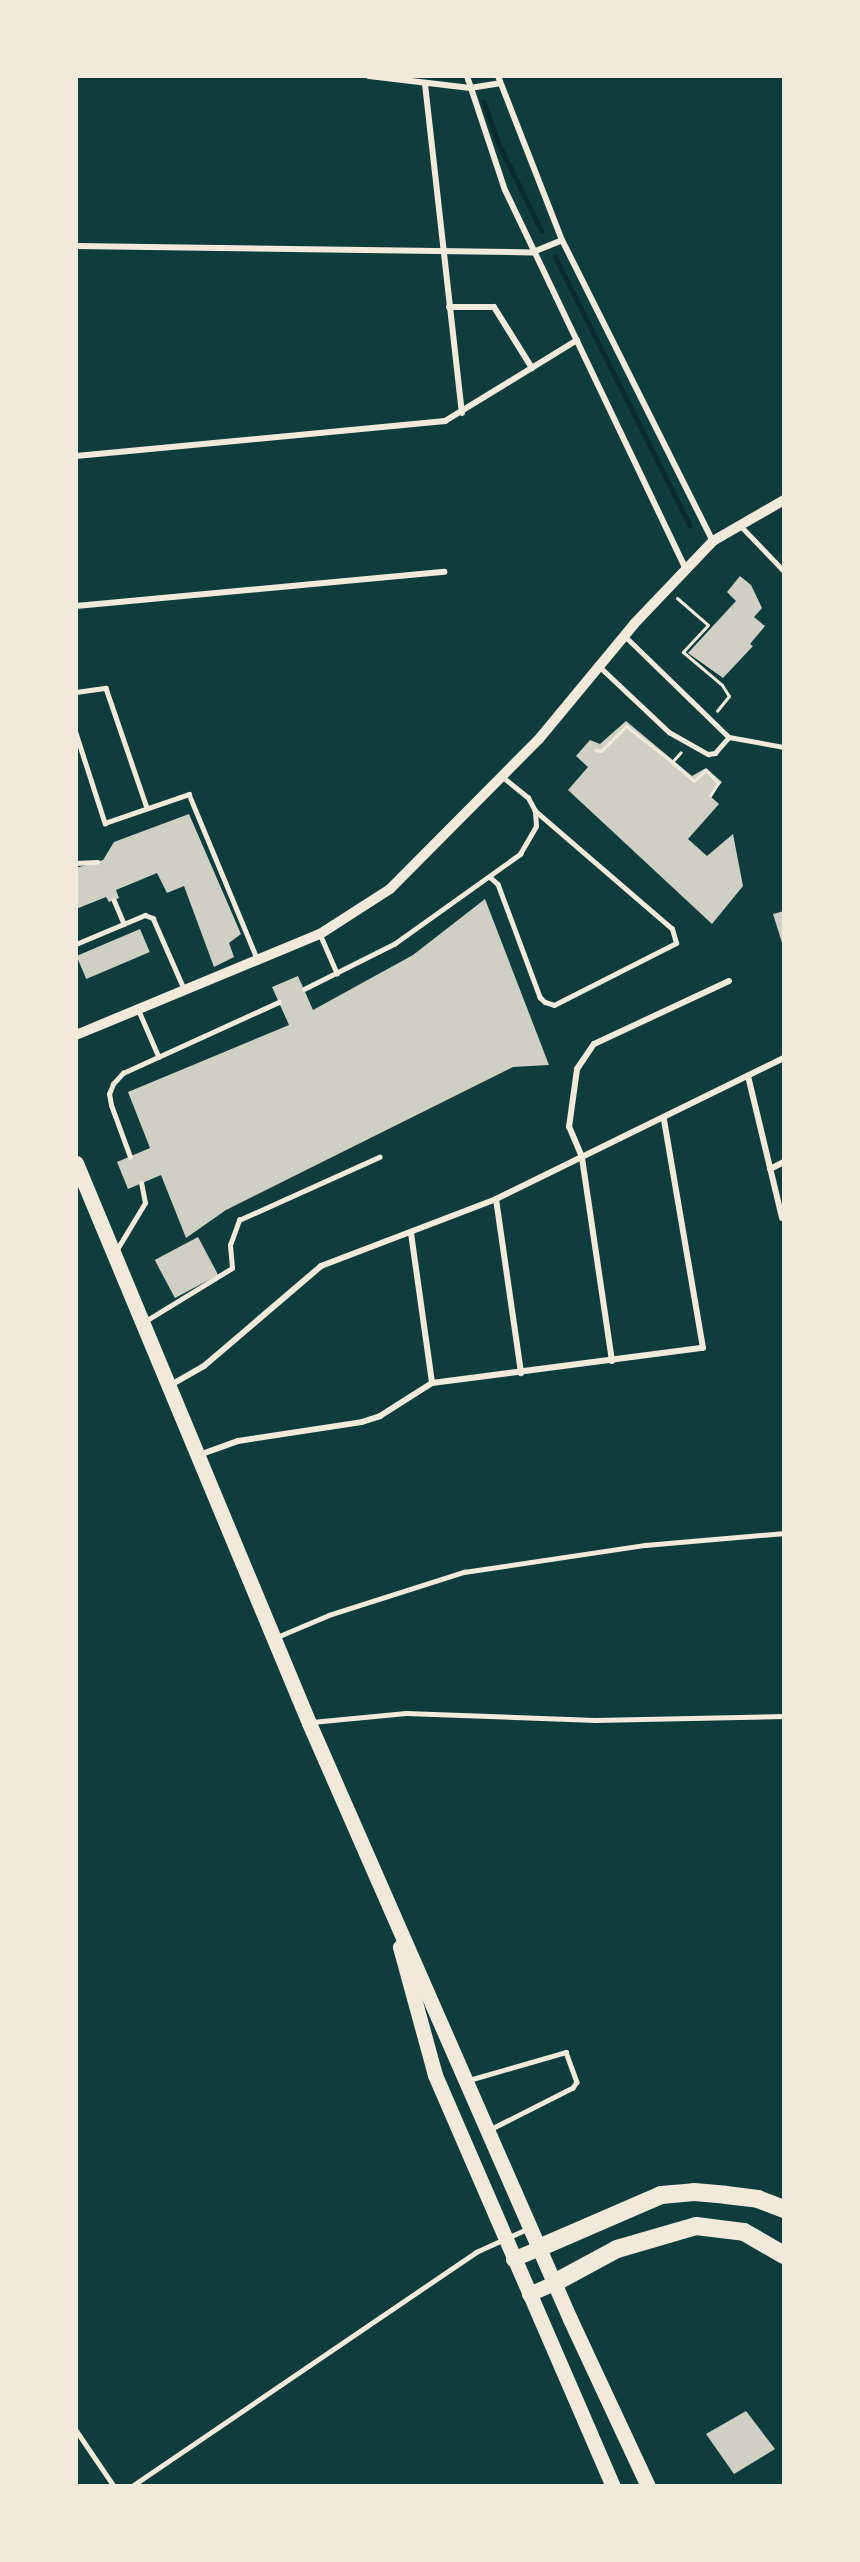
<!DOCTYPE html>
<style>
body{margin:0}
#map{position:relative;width:860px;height:2562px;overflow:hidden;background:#0f3d3e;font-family:Quicksand,sans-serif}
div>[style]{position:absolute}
.stream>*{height:5px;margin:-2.5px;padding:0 2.5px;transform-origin:2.5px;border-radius:2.5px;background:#0a2a2b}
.building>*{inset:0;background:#cfcfc3;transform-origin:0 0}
.path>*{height:3px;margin:-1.5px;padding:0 1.5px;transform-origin:1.5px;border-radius:1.5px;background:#f1e9da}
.service>*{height:4.5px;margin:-2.25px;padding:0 2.25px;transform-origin:2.25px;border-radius:2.25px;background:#f1e9da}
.minor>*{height:6px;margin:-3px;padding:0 3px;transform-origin:3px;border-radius:3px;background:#f1e9da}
.tertiary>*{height:10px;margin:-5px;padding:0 5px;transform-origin:5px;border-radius:5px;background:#f1e9da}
.primary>*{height:15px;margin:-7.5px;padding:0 7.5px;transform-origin:7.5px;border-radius:7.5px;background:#f1e9da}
.motorway>*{height:18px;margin:-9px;padding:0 9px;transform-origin:9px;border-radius:9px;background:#f1e9da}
span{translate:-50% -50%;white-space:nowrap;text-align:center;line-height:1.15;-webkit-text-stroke:4.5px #f1e9da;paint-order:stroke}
.frame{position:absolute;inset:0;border:78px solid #f1e9da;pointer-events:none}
</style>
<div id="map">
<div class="stream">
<i style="left:483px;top:101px;width:47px;rotate:70deg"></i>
<i style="left:499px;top:145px;width:95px;rotate:63.7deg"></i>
<i style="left:555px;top:257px;width:300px;rotate:63.4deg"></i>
</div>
<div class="building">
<i style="clip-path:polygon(740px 576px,751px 585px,762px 608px,754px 617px,765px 626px,750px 644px,753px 646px,723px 678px,688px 653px,736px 601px,727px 592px)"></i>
<i style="clip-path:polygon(626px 721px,692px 776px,706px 768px,722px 782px,710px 796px,719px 804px,688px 839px,707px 856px,733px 834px,743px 886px,712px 924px,568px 790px,588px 767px,576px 756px,590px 740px,600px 744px)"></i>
<i style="clip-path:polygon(189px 814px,241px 934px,229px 943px,234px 957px,214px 967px,184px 886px,167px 893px,157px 873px,116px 890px,119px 898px,109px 902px,106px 897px,76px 909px,76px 868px,103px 860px,114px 842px)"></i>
<i style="clip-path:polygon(485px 899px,549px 1065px,513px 1067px,226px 1210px,186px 1238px,161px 1175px,128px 1189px,117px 1162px,150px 1148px,128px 1092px,289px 1025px,272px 987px,298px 976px,313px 1010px,413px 955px)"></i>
<i style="clip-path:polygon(784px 911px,784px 946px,783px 946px,773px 914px)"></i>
<i style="left:140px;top:929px;width:25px;height:69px;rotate:67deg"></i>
<i style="left:198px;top:1237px;width:43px;height:49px;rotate:62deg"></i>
<i style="clip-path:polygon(746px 2411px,775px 2449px,734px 2474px,706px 2434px)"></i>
</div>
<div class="path">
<i style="left:677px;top:598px;width:41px;rotate:41.1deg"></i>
<i style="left:708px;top:625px;width:37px;rotate:133deg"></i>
<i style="left:683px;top:652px;width:51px;rotate:40.2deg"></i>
<i style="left:722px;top:685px;width:13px;rotate:58deg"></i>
<i style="left:729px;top:696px;width:19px;rotate:129deg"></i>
<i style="left:595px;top:750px;width:6px;rotate:9deg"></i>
<i style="left:601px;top:751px;width:35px;rotate:-45deg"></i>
<i style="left:626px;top:726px;width:58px;rotate:38deg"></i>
<i style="left:672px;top:762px;width:13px;rotate:-48deg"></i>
<i style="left:672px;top:762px;width:29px;rotate:41deg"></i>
<i style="left:694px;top:781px;width:16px;rotate:-43deg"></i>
<i style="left:706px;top:770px;width:18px;rotate:47deg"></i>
<i style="left:718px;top:783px;width:15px;rotate:122deg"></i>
</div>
<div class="service">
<i style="left:740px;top:525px;width:64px;rotate:46.3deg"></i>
<i style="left:625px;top:636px;width:145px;rotate:44.2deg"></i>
<i style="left:729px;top:737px;width:56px;rotate:10.3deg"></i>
<i style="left:600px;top:667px;width:95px;rotate:43.3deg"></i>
<i style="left:669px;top:732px;width:45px;rotate:29.4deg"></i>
<i style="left:708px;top:754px;width:7px;rotate:-8deg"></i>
<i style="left:715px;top:753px;width:21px;rotate:-49deg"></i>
<i style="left:76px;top:692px;width:30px;rotate:-8deg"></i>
<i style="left:106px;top:688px;width:127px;rotate:71.1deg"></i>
<i style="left:76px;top:733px;width:95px;rotate:72.1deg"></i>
<i style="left:105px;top:823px;width:89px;rotate:-19deg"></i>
<i style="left:189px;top:794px;width:178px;rotate:67.5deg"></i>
<i style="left:76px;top:863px;width:21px;rotate:-3deg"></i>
<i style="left:491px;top:878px;width:9px;rotate:41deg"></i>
<i style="left:498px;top:884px;width:121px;rotate:69.6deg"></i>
<i style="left:540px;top:997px;width:7px;rotate:45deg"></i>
<i style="left:545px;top:1002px;width:9px;rotate:18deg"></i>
<i style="left:554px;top:1005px;width:137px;rotate:-26.9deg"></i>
<i style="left:676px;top:943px;width:15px;rotate:-106deg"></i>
<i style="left:672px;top:929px;width:181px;rotate:-139.3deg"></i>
<i style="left:114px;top:900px;width:26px;rotate:67deg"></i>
<i style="left:320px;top:934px;width:43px;rotate:66.4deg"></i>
<i style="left:76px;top:944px;width:75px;rotate:-22.8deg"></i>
<i style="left:145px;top:915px;width:9px;rotate:21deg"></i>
<i style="left:153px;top:918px;width:80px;rotate:66.3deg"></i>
<i style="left:304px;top:989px;width:101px;rotate:-26.6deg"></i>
<i style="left:394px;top:944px;width:155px;rotate:-35.5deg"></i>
<i style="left:520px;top:854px;width:32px;rotate:-60deg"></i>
<i style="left:536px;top:826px;width:15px;rotate:-94deg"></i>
<i style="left:535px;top:811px;width:15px;rotate:-118deg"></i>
<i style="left:528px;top:798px;width:32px;rotate:-141deg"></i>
<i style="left:139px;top:1011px;width:50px;rotate:66.5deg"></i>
<i style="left:130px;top:1157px;width:55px;rotate:-110.1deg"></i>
<i style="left:111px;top:1105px;width:11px;rotate:-100deg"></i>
<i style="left:109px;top:1094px;width:11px;rotate:-68deg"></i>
<i style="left:113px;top:1084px;width:15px;rotate:-48deg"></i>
<i style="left:123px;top:1073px;width:171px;rotate:-24.5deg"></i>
<i style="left:116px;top:1251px;width:56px;rotate:-58.9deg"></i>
<i style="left:145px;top:1203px;width:20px;rotate:-101deg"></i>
<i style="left:144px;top:1322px;width:103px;rotate:-31.5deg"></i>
<i style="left:232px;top:1268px;width:23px;rotate:-95deg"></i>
<i style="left:230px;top:1245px;width:27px;rotate:-70deg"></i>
<i style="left:239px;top:1220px;width:154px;rotate:-24.2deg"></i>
<i style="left:277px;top:1637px;width:56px;rotate:-22.9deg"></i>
<i style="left:329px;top:1615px;width:142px;rotate:-17.7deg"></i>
<i style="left:464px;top:1572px;width:183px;rotate:-8.5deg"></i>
<i style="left:645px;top:1545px;width:140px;rotate:-4.9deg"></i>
<i style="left:312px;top:1722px;width:94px;rotate:-5.5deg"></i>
<i style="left:406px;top:1713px;width:189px;rotate:2.1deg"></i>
<i style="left:595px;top:1720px;width:189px;rotate:-1.2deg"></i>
<i style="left:469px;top:2080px;width:101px;rotate:-16.1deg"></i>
<i style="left:566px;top:2052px;width:32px;rotate:70deg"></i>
<i style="left:577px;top:2082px;width:7px;rotate:124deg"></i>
<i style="left:573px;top:2088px;width:93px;rotate:153.2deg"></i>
<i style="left:76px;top:2430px;width:68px;rotate:55.8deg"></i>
<i style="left:132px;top:2486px;width:416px;rotate:-34.2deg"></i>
<i style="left:476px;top:2252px;width:56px;rotate:-24.3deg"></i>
</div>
<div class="minor">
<i style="left:369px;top:76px;width:102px;rotate:6.8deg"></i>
<i style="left:470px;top:88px;width:30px;rotate:-9deg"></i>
<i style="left:467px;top:76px;width:120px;rotate:71.6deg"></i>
<i style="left:505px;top:190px;width:420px;rotate:64.5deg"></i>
<i style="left:498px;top:76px;width:176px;rotate:68.7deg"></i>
<i style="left:562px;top:240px;width:337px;rotate:63.4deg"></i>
<i style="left:425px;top:84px;width:331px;rotate:83.6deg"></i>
<i style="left:76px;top:246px;width:457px;rotate:0.8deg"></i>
<i style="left:533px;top:252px;width:31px;rotate:-22deg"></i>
<i style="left:449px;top:307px;width:45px"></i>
<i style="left:494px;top:307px;width:72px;rotate:58.1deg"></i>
<i style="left:76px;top:456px;width:371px;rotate:-5.4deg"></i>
<i style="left:445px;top:421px;width:155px;rotate:-31.5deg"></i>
<i style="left:76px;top:606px;width:370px;rotate:-5.3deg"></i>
<i style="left:748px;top:1076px;width:146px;rotate:76.5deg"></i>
<i style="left:770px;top:1169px;width:16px;rotate:-27deg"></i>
<i style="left:496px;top:1199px;width:176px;rotate:81.8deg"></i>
<i style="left:411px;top:1233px;width:151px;rotate:82deg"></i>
<i style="left:612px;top:1361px;width:206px;rotate:-98.4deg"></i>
<i style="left:582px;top:1157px;width:33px;rotate:-113deg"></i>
<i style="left:569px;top:1127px;width:59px;rotate:-82.1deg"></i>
<i style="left:577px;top:1069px;width:30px;rotate:-56deg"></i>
<i style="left:594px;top:1044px;width:149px;rotate:-25deg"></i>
<i style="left:169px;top:1386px;width:40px;rotate:-29.7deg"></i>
<i style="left:204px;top:1366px;width:154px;rotate:-40.5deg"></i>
<i style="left:321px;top:1266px;width:187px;rotate:-20.9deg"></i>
<i style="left:496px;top:1199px;width:321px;rotate:-26.1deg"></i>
<i style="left:199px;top:1455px;width:41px;rotate:-19.7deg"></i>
<i style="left:238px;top:1441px;width:125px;rotate:-8.7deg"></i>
<i style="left:362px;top:1422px;width:19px;rotate:-18deg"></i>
<i style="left:380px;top:1416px;width:62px;rotate:-32.4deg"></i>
<i style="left:432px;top:1383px;width:273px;rotate:-7.4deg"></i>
<i style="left:703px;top:1348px;width:232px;rotate:-99.7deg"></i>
</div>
<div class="tertiary">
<i style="left:76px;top:1035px;width:264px;rotate:-22.5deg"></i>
<i style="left:320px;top:934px;width:83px;rotate:-32.7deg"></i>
<i style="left:390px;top:889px;width:211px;rotate:-45.2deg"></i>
<i style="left:539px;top:739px;width:149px;rotate:-50.4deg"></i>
<i style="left:634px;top:624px;width:115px;rotate:-46.4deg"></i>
<i style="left:713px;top:541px;width:82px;rotate:-30deg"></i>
</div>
<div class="primary">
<i style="left:76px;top:1163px;width:607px;rotate:67.41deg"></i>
<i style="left:309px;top:1723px;width:651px;rotate:66.35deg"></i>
<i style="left:570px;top:2319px;width:184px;rotate:65deg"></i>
<i style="left:400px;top:1947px;width:133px;rotate:74.7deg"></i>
<i style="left:435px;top:2075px;width:448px;rotate:66.6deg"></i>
<i style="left:513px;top:2259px;width:30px;rotate:-23deg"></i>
<i style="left:529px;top:2294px;width:30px;rotate:-24deg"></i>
</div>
<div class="motorway">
<i style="left:541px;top:2247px;width:131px;rotate:-23.4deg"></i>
<i style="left:661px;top:2195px;width:33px;rotate:-5deg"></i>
<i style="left:694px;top:2192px;width:32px;rotate:5deg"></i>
<i style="left:726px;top:2195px;width:32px;rotate:7deg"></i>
<i style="left:758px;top:2199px;width:28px;rotate:21deg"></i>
<i style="left:556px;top:2282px;width:69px;rotate:-28.4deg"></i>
<i style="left:617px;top:2249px;width:82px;rotate:-16.2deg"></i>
<i style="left:696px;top:2226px;width:48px;rotate:7.1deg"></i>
<i style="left:744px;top:2232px;width:46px;rotate:29.9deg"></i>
</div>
<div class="frame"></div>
</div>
